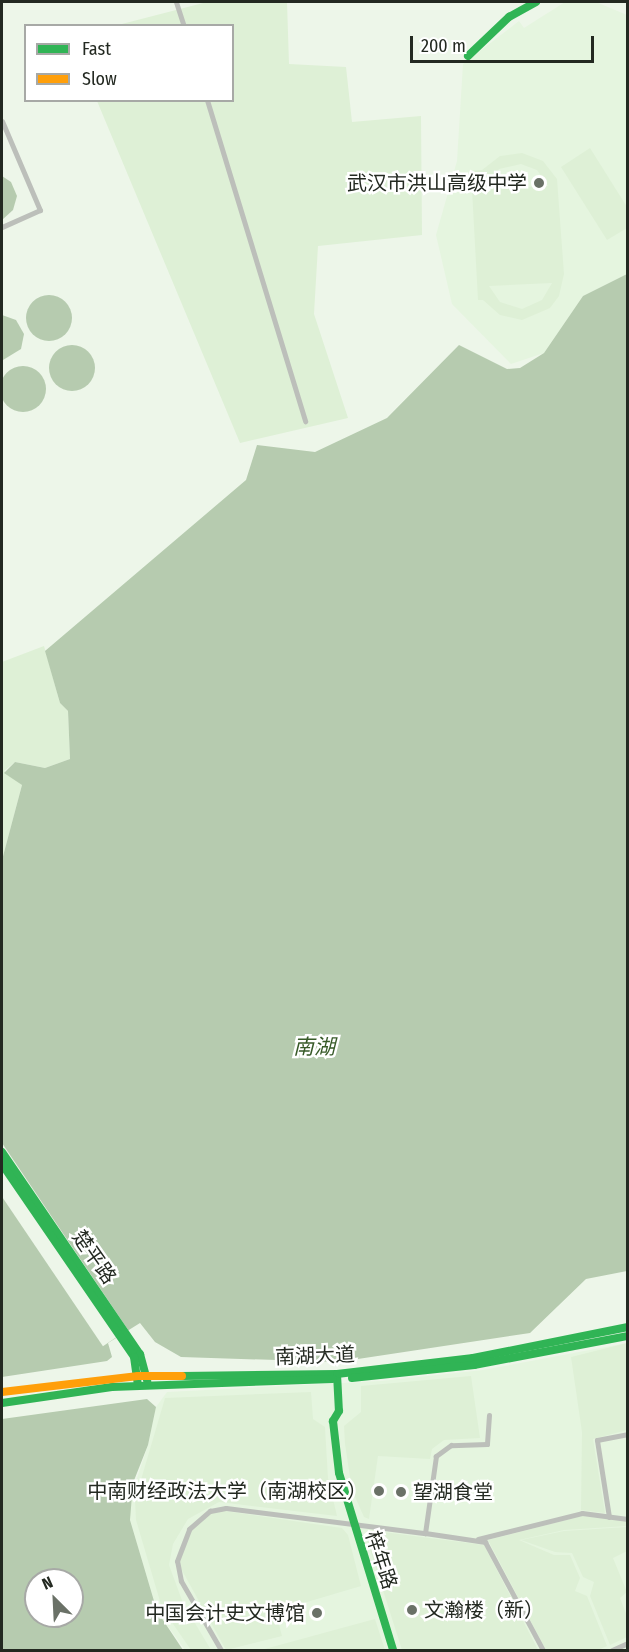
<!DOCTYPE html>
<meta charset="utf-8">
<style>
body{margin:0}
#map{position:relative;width:629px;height:1652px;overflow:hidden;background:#edf6e9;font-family:"Fira Sans Condensed","Noto Sans SC",sans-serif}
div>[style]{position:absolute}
.built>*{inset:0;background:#e5f5df}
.green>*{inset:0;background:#def0d6}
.water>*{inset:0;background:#b6cbaf}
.round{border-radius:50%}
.pier>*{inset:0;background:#edf6e9;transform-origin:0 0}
.street>*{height:5px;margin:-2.5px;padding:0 2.5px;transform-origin:2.5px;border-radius:2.5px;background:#bcbfba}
.fast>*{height:8px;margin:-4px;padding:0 4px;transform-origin:4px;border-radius:4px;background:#30b455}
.slow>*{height:8px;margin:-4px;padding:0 4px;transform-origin:4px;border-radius:4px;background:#ff9f0a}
.dots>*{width:16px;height:16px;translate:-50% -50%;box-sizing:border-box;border:3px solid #fff;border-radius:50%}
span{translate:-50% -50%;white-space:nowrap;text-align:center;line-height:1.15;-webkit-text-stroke:5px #fff;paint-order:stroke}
.poi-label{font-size:20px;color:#232921}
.right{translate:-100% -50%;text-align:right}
.left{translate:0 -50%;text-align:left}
.street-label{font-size:20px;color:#232921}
.water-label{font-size:21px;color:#375a28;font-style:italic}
.frame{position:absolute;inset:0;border:3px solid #232921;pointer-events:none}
.legend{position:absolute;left:24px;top:24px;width:210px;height:78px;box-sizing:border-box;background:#fff;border:2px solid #a7a9a6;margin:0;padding:8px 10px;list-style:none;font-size:18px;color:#232921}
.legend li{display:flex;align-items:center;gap:12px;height:30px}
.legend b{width:30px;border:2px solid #a7a9a6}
.north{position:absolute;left:24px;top:1568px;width:60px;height:60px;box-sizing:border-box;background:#fff;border:2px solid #a7a9a6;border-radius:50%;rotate:336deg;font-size:16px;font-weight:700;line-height:24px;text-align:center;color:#232921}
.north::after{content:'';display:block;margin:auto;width:21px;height:27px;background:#6a7167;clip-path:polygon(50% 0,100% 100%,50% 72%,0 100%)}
.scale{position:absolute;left:410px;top:36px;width:184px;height:27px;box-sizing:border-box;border:3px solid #232921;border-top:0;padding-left:8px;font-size:18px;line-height:21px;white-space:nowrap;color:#232921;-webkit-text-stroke:4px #fff;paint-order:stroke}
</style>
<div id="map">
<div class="built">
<i style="clip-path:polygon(565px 2px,596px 2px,627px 15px,627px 274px,583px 296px,544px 353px,511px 364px,452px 304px,436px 235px,457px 161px,463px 64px,519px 21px,524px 28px)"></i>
<i style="clip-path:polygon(627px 1343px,627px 1650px,185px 1650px,157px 1611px,130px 1520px,130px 1499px,148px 1445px,156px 1407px,167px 1392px,381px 1381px,483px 1370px)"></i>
</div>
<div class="green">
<i style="clip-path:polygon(207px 2px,287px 2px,289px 64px,346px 67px,352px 122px,421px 116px,422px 235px,318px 246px,314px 314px,348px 418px,240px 443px,97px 101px,232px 100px,232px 26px,118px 25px)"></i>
<i style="clip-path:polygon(590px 148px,627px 207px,627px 228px,607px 240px,561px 167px)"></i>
<i style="clip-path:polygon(evenodd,522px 153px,543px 161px,557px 179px,564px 274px,559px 296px,550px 308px,522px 320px,500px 315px,483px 300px,478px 300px,471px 171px,482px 170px,500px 156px,522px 153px,521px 164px,537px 170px,548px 186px,485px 189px,499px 169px,521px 164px,522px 153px,552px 283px,542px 300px,522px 309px,500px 302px,489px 286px,552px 283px)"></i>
<i style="clip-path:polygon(44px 646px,60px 703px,68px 711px,70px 759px,45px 768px,15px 762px,4px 771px,22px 785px,2px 860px,2px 662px)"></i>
<i style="clip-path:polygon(627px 1343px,627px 1430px,593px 1439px,605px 1513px,581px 1510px,582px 1432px,571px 1357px)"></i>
<i style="clip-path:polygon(471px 1376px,480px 1438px,444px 1440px,432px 1449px,430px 1459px,378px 1456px,369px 1519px,364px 1517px,352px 1490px,345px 1444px,344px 1426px,361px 1412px,361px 1386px)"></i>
<i style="clip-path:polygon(311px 1392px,313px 1419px,325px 1427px,328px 1478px,337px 1516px,219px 1502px,188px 1519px,173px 1544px,169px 1565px,183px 1603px,211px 1650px,191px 1650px,162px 1608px,136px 1520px,135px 1500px,165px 1398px)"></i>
<i style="clip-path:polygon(224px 1511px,342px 1528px,348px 1535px,361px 1586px,280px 1610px,276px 1613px,282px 1636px,226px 1650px,179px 1565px,180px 1554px,193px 1528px,212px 1513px)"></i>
<i style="clip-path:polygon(582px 1516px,627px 1521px,627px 1526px,564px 1530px,519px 1540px,554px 1555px,570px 1555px,580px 1578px,575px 1591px,587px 1596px,607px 1646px,598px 1650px,546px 1650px,488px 1540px)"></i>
<i style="clip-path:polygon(627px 1527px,627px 1551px,613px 1558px,627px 1592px,620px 1598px,627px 1616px,627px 1637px,610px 1645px,590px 1596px,594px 1582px,583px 1577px,572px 1553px,555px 1552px,521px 1540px,564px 1531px)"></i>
<i style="clip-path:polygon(375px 1531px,484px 1545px,538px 1650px,402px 1650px,367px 1540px)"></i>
<i style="clip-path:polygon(375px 1619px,385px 1650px,261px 1650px)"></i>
</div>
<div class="water">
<i style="clip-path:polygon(2px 176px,11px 182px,17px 196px,13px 210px,2px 220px)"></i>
<i style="clip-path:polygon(627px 274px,627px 1271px,586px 1279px,530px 1333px,338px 1362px,181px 1357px,155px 1342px,140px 1323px,108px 1343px,112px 1357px,107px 1361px,2px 1377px,2px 860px,22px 785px,4px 773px,15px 762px,45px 768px,70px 759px,68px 711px,60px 703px,45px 651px,246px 480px,257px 445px,315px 452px,387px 418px,459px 345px,507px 369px,520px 368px,544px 353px,583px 296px)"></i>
<i class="round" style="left:26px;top:295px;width:46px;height:46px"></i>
<i style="clip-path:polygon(2px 315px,16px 320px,24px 334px,21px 349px,3px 360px)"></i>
<i class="round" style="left:49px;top:345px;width:46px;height:46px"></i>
<i class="round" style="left:0;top:366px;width:46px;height:46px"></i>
<i style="clip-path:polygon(evenodd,147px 1399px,156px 1407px,148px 1445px,133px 1483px,130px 1520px,157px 1611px,183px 1650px,2px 1650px,2px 1419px,147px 1399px,36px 1580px,72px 1580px,72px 1616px,36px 1616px,36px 1580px)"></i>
</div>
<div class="pier">
<i style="left:2px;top:1143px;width:225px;height:30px;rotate:56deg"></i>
</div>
<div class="street">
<i style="left:176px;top:2px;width:25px;rotate:72deg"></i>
<i style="left:207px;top:100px;width:336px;rotate:73deg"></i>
<i style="left:2px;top:121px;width:97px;rotate:66.9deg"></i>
<i style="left:40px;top:210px;width:42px;rotate:155.9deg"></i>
<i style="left:489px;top:1415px;width:29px;rotate:94deg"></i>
<i style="left:487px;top:1444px;width:36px;rotate:178deg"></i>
<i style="left:451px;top:1445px;width:19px;rotate:144deg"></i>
<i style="left:436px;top:1456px;width:78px;rotate:98.1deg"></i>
<i style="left:425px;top:1533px;width:61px;rotate:8.5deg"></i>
<i style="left:485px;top:1542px;width:123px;rotate:61.8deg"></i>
<i style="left:609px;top:1517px;width:78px;rotate:-98.9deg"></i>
<i style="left:597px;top:1440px;width:32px;rotate:-11deg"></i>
<i style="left:478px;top:1539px;width:107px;rotate:-14deg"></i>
<i style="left:582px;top:1513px;width:46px;rotate:7.4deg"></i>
<i style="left:628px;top:1599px;width:9px;rotate:90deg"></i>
<i style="left:221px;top:1650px;width:80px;rotate:-120.1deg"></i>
<i style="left:181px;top:1581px;width:20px;rotate:-101deg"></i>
<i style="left:177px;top:1561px;width:34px;rotate:-69deg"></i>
<i style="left:189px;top:1529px;width:28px;rotate:-41deg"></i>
<i style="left:210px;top:1511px;width:16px;rotate:-11deg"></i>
<i style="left:226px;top:1508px;width:201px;rotate:7.2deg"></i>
<i style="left:612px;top:1650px;width:17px;rotate:-24deg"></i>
</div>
<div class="fast">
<i style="left:468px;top:56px;width:57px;rotate:-43.6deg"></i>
<i style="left:509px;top:17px;width:31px;rotate:-29deg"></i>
<i style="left:2px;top:1152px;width:245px;rotate:55.7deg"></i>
<i style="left:140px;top:1354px;width:28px;rotate:75deg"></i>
<i style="left:2px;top:1164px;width:234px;rotate:55.6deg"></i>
<i style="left:134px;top:1357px;width:28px;rotate:82deg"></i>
<i style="left:337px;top:1374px;width:37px;rotate:87deg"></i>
<i style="left:339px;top:1411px;width:12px;rotate:121deg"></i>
<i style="left:333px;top:1421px;width:52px;rotate:83.4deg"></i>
<i style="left:339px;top:1473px;width:185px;rotate:73deg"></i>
<i style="left:182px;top:1376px;width:155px;rotate:-0.7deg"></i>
<i style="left:337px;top:1374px;width:137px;rotate:-6.7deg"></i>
<i style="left:473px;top:1358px;width:158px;rotate:-11.3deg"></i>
<i style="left:352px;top:1378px;width:123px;rotate:-6.1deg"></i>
<i style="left:474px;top:1365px;width:157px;rotate:-10.7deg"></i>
<i style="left:2px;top:1403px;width:111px;rotate:-8.3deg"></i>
<i style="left:112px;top:1387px;width:221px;rotate:-2.1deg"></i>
</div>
<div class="slow">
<i style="left:2px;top:1392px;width:137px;rotate:-6.7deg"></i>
<i style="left:138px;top:1376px;width:44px"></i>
</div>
<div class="dots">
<i style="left:539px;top:183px;background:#6a7167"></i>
<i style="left:379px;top:1491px;background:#6a7167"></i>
<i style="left:401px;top:1492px;background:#6a7167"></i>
<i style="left:412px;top:1610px;background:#6a7167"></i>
<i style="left:317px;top:1613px;background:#6a7167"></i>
</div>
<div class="poi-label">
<span class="right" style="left:527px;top:183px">武汉市洪山高级中学</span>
<span class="right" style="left:367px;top:1491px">中南财经政法大学（南湖校区）</span>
<span class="left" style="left:413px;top:1492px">望湖食堂</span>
<span class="left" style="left:424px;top:1610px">文瀚楼（新）</span>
<span class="right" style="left:305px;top:1613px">中国会计史文博馆</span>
</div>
<div class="street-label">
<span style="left:94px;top:1257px;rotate:55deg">楚平路</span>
<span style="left:315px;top:1356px;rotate:-2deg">南湖大道</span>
<span style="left:381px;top:1560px;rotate:72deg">梓年路</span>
</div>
<div class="water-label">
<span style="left:314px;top:1047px">南湖</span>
</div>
<div class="frame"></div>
<ul class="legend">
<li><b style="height:8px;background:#30b455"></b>Fast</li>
<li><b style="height:8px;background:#ff9f0a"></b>Slow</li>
</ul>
<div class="north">N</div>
<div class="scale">200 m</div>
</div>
